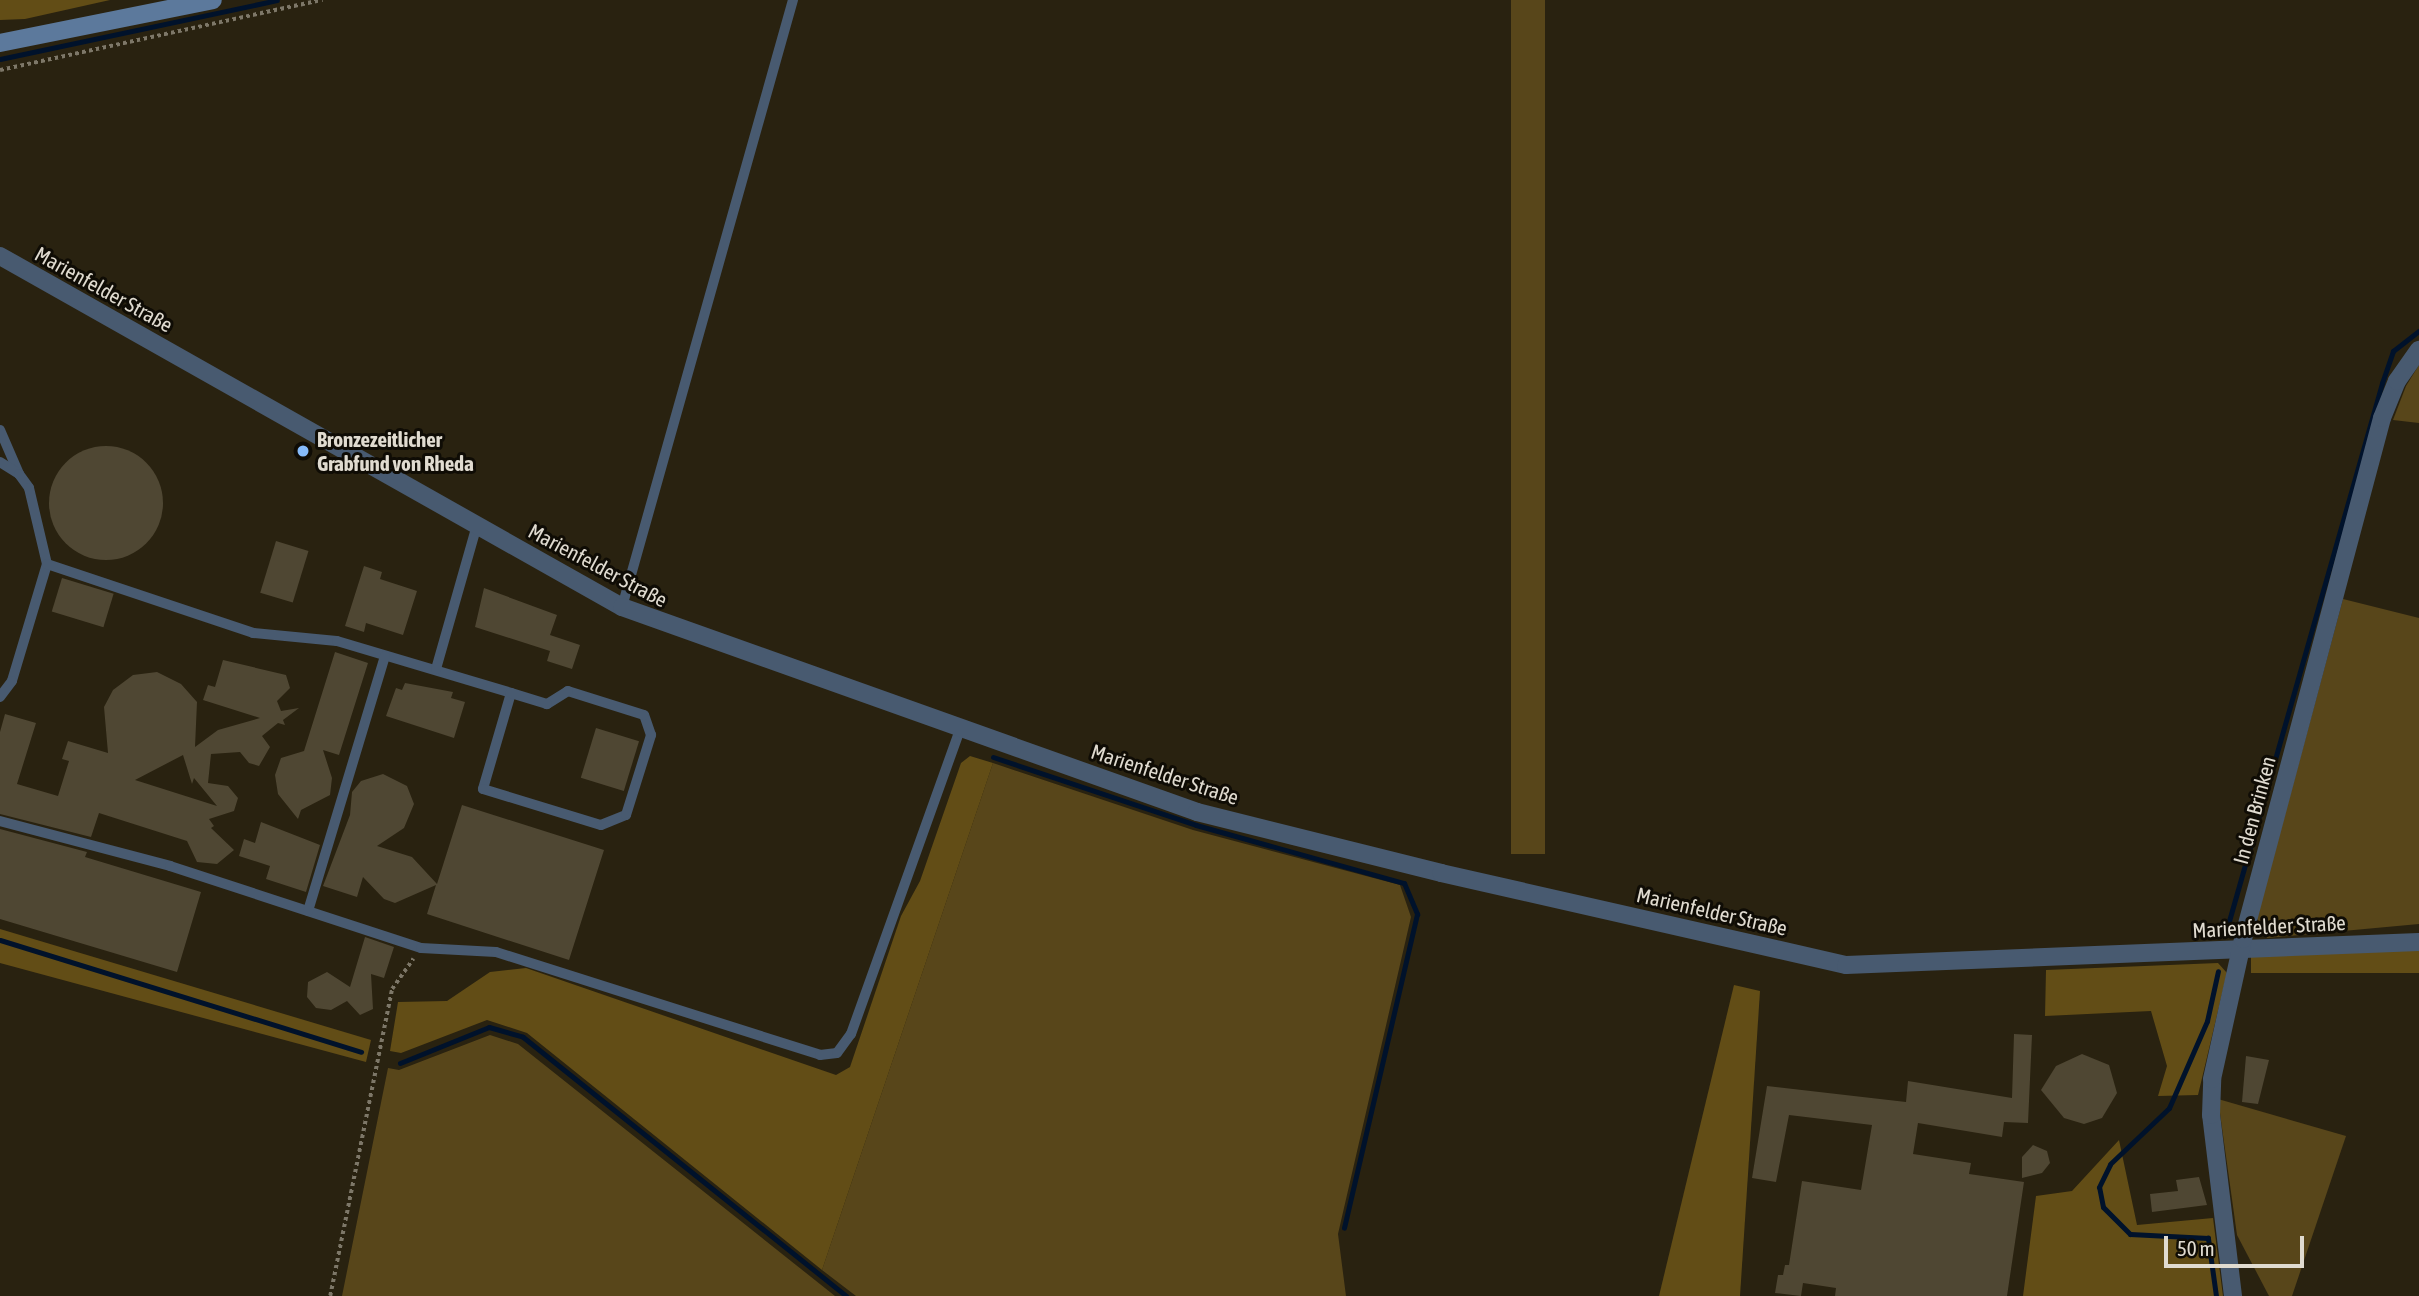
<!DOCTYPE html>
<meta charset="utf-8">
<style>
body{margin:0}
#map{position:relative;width:2419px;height:1296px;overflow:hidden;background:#292210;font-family:"Asap Condensed",sans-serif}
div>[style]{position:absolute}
.green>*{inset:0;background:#58461a;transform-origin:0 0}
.forest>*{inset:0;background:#624d16;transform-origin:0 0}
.stream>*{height:5px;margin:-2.5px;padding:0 2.5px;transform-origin:2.5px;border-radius:2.5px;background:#00122b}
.building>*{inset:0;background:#4f4733;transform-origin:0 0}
.round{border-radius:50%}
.path>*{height:3.5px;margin-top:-1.75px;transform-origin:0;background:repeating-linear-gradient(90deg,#7d7768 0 3.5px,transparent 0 7px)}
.service>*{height:10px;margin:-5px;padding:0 5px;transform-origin:5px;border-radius:5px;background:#485a70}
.minor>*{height:18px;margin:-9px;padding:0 9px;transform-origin:9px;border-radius:9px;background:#485a70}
.secondary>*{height:18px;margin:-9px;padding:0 9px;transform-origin:9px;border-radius:9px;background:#5c799c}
.dots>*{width:19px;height:19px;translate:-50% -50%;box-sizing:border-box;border:4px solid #0f0c05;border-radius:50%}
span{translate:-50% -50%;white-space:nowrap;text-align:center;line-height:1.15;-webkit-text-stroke:6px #0f0c05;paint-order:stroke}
.street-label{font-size:21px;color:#e0dbd0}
.poi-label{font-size:21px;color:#e0dbd0;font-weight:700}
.left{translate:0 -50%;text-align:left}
.scale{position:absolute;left:2164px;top:1236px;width:140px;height:32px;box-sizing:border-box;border:4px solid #e0dbd0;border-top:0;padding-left:9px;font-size:21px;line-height:24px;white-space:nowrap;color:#e0dbd0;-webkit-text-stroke:5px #0f0c05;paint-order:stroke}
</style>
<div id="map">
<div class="green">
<i style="left:1511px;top:0;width:34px;height:854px"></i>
<i style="clip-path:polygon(2419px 365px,2419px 423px,2393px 420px,2406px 386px)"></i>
<i style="clip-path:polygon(2343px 599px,2419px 618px,2419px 924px,2267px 938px,2257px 918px)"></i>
<i style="clip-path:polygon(993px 763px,1193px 830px,1400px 885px,1411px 917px,1338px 1234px,1346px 1296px,856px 1296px,822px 1270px)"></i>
<i style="clip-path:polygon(490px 1035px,518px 1044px,835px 1296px,342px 1296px,388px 1068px,399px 1070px)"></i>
<i style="clip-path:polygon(2218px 1099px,2346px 1136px,2292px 1296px,2269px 1296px,2237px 1235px)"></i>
</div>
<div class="forest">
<i style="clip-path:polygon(0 0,110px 0,25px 19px,0 20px)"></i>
<i style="clip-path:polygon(970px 756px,993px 763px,822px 1270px,527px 1033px,487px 1020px,401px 1053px,390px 1051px,398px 1002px,447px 1001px,490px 972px,526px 968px,836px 1075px,850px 1067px,901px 916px,920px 881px,961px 763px)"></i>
<i style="clip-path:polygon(0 929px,371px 1040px,366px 1062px,0 963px)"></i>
<i style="left:2419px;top:951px;width:22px;height:168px;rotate:90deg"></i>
<i style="clip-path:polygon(2218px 963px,2227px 973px,2198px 1095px,2158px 1096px,2167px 1066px,2151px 1011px,2045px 1016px,2046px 970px)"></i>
<i style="clip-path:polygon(1734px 985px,1760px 991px,1740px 1296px,1659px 1296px)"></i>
<i style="clip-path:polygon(2119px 1140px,2137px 1225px,2213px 1218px,2223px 1296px,2023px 1296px,2036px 1196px,2072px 1191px)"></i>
</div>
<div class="stream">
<i style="left:0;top:59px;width:283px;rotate:-12deg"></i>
<i style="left:993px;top:757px;width:214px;rotate:18.5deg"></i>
<i style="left:1196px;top:825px;width:216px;rotate:15.6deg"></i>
<i style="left:1404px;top:883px;width:34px;rotate:67deg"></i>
<i style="left:1417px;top:914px;width:322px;rotate:103.1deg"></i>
<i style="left:2227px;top:928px;width:567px;rotate:-74.12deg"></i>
<i style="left:2382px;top:383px;width:34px;rotate:-71deg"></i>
<i style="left:2393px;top:351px;width:33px;rotate:-38deg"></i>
<i style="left:0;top:940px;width:378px;rotate:17.2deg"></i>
<i style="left:400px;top:1063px;width:96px;rotate:-22deg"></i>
<i style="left:489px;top:1027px;width:35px;rotate:16deg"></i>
<i style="left:523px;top:1037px;width:414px;rotate:38.7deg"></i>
<i style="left:2216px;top:1296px;width:59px;rotate:-97.9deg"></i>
<i style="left:2208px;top:1238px;width:78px;rotate:-177.1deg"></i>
<i style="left:2130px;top:1234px;width:38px;rotate:-135deg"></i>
<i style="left:2103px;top:1207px;width:20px;rotate:-101deg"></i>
<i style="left:2099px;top:1187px;width:25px;rotate:-64deg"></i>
<i style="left:2110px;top:1164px;width:81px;rotate:-43.5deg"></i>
<i style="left:2169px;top:1108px;width:95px;rotate:-66.4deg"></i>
<i style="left:2207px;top:1021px;width:51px;rotate:-77.6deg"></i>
</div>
<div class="building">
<i class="round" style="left:49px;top:446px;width:114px;height:114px"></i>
<i style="left:276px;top:541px;width:34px;height:54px;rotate:17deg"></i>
<i style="clip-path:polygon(364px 566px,382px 572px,380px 579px,417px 591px,403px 635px,366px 623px,364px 632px,345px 626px)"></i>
<i style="left:62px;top:578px;width:54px;height:35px;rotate:17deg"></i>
<i style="clip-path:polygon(484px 588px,557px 615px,550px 635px,580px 645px,572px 669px,547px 661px,550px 651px,475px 627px)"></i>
<i style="clip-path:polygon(335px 652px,368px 663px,339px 755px,323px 750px,332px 778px,330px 795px,301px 810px,298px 819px,278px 794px,275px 775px,281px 758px,304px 751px)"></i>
<i style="clip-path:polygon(evenodd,223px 660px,286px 675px,290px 688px,277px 701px,281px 711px,299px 708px,283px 720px,285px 725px,278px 723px,262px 736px,270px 747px,259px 766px,249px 763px,240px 752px,211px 754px,208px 783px,228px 786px,238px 798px,234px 811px,209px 819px,214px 826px,211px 828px,234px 850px,217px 864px,197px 862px,187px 841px,99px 813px,91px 837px,0 814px,0 732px,5px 714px,36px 723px,17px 784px,58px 796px,69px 761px,62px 759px,68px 741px,108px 753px,104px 707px,113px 690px,133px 675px,157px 672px,181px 684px,197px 702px,195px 747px,218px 730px,260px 718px,203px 700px,208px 685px,215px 687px,223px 660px,183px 755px,192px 784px,194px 778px,217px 806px,135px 780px,183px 755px)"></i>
<i style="clip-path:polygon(405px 683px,453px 692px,451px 698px,465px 702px,454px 738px,386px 716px,396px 688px,402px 690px)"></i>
<i style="left:596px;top:728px;width:45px;height:52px;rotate:17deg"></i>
<i style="clip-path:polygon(383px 774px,407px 786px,414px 804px,404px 828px,377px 846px,412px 857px,437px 884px,462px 805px,604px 850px,569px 960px,427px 914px,436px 885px,395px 903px,384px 899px,363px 877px,357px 897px,323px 886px,350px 815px,352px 792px,361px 781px)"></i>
<i style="clip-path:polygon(261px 822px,320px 845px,306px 892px,266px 879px,270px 866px,239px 856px,244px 839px,255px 843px)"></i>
<i style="clip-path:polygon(0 829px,87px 852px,85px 857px,201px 892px,177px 972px,0 919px)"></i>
<i style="clip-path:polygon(365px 937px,394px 947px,384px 978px,371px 974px,373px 1009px,360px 1015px,347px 1001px,331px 1010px,316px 1008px,307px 997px,308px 982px,327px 972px,350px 987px)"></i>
<i style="clip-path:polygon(2014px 1034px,2032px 1035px,2028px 1123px,2004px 1122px,2002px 1137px,1918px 1123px,1913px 1154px,1971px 1163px,1969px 1174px,2024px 1182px,2007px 1296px,1835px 1296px,1836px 1288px,1803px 1283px,1801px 1296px,1775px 1293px,1778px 1275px,1783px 1275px,1785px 1265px,1789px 1265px,1802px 1181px,1861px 1190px,1872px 1125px,1789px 1115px,1776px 1182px,1752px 1178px,1767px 1086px,1906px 1102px,1908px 1081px,2012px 1098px)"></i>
<i style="clip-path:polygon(2082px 1054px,2109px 1065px,2117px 1093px,2102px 1118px,2084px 1124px,2064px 1118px,2041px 1090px,2056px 1066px)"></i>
<i style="clip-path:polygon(2246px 1056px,2269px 1060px,2258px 1104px,2242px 1102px)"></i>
<i style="clip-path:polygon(2033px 1145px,2047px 1151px,2050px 1163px,2042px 1173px,2022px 1178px,2022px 1157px)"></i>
<i style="clip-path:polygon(2199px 1177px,2207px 1205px,2152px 1212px,2150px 1194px,2178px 1191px,2176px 1180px)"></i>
</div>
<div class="path">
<i style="left:0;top:70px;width:330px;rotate:-12.3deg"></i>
<i style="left:330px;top:1296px;width:313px;rotate:-78.6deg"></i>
<i style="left:392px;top:989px;width:37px;rotate:-55deg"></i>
</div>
<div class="service">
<i style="left:0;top:430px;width:48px;rotate:66.6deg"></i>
<i style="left:0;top:462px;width:22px;rotate:32deg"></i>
<i style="left:19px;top:474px;width:17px;rotate:54deg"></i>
<i style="left:29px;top:488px;width:78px;rotate:76.7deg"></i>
<i style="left:47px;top:564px;width:122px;rotate:106.7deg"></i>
<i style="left:12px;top:681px;width:20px;rotate:127deg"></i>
<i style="left:47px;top:564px;width:217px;rotate:18.5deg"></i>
<i style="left:253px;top:633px;width:84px;rotate:5.4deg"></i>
<i style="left:337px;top:641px;width:182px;rotate:16.6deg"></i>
<i style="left:511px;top:693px;width:100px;rotate:106.3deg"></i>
<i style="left:483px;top:789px;width:123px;rotate:17deg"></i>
<i style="left:601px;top:825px;width:27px;rotate:-22deg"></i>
<i style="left:626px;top:815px;width:84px;rotate:-72.6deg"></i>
<i style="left:651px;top:735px;width:21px;rotate:-109deg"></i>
<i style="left:644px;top:715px;width:80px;rotate:-162.5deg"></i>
<i style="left:568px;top:691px;width:25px;rotate:148deg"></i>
<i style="left:547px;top:704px;width:38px;rotate:-163deg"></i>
<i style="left:622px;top:607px;width:631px;rotate:-74.27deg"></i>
<i style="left:436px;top:669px;width:150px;rotate:-74.1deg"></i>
<i style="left:0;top:821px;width:176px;rotate:14.8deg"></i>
<i style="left:170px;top:866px;width:264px;rotate:18.1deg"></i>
<i style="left:421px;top:948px;width:75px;rotate:3.1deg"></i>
<i style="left:496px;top:952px;width:340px;rotate:17.6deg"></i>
<i style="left:820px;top:1055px;width:17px;rotate:-7deg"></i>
<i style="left:837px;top:1053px;width:24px;rotate:-54deg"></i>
<i style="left:851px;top:1034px;width:324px;rotate:-70.3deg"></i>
<i style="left:308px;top:911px;width:266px;rotate:-73.2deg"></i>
</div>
<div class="minor">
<i style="left:0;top:256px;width:714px;rotate:29.44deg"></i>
<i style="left:622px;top:607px;width:610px;rotate:19.62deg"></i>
<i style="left:1197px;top:812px;width:252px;rotate:14deg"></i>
<i style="left:1441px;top:873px;width:415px;rotate:12.8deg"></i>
<i style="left:1846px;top:965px;width:573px;rotate:-2.3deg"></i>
<i style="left:2233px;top:1296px;width:182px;rotate:-96.9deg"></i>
<i style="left:2211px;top:1115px;width:36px;rotate:-88deg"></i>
<i style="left:2212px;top:1079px;width:143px;rotate:-77.5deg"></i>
<i style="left:2243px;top:939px;width:539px;rotate:-75.06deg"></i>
<i style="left:2382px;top:418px;width:40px;rotate:-68deg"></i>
<i style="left:2397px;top:381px;width:38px;rotate:-55deg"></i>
</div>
<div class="secondary">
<i style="left:0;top:43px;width:217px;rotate:-11.4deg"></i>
</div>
<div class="dots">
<i style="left:303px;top:451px;background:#86bbfb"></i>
</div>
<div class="street-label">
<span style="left:104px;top:289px;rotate:29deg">Marienfelder Straße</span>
<span style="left:598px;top:565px;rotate:28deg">Marienfelder Straße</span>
<span style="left:1165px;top:774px;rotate:18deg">Marienfelder Straße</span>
<span style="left:2254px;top:810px;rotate:-75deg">In den Brinken</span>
<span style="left:1712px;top:911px;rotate:13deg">Marienfelder Straße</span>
<span style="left:2269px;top:926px;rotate:-3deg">Marienfelder Straße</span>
</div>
<div class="poi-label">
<span class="left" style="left:317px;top:451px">Bronzezeitlicher<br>Grabfund von Rheda</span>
</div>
<div class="scale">50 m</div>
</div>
